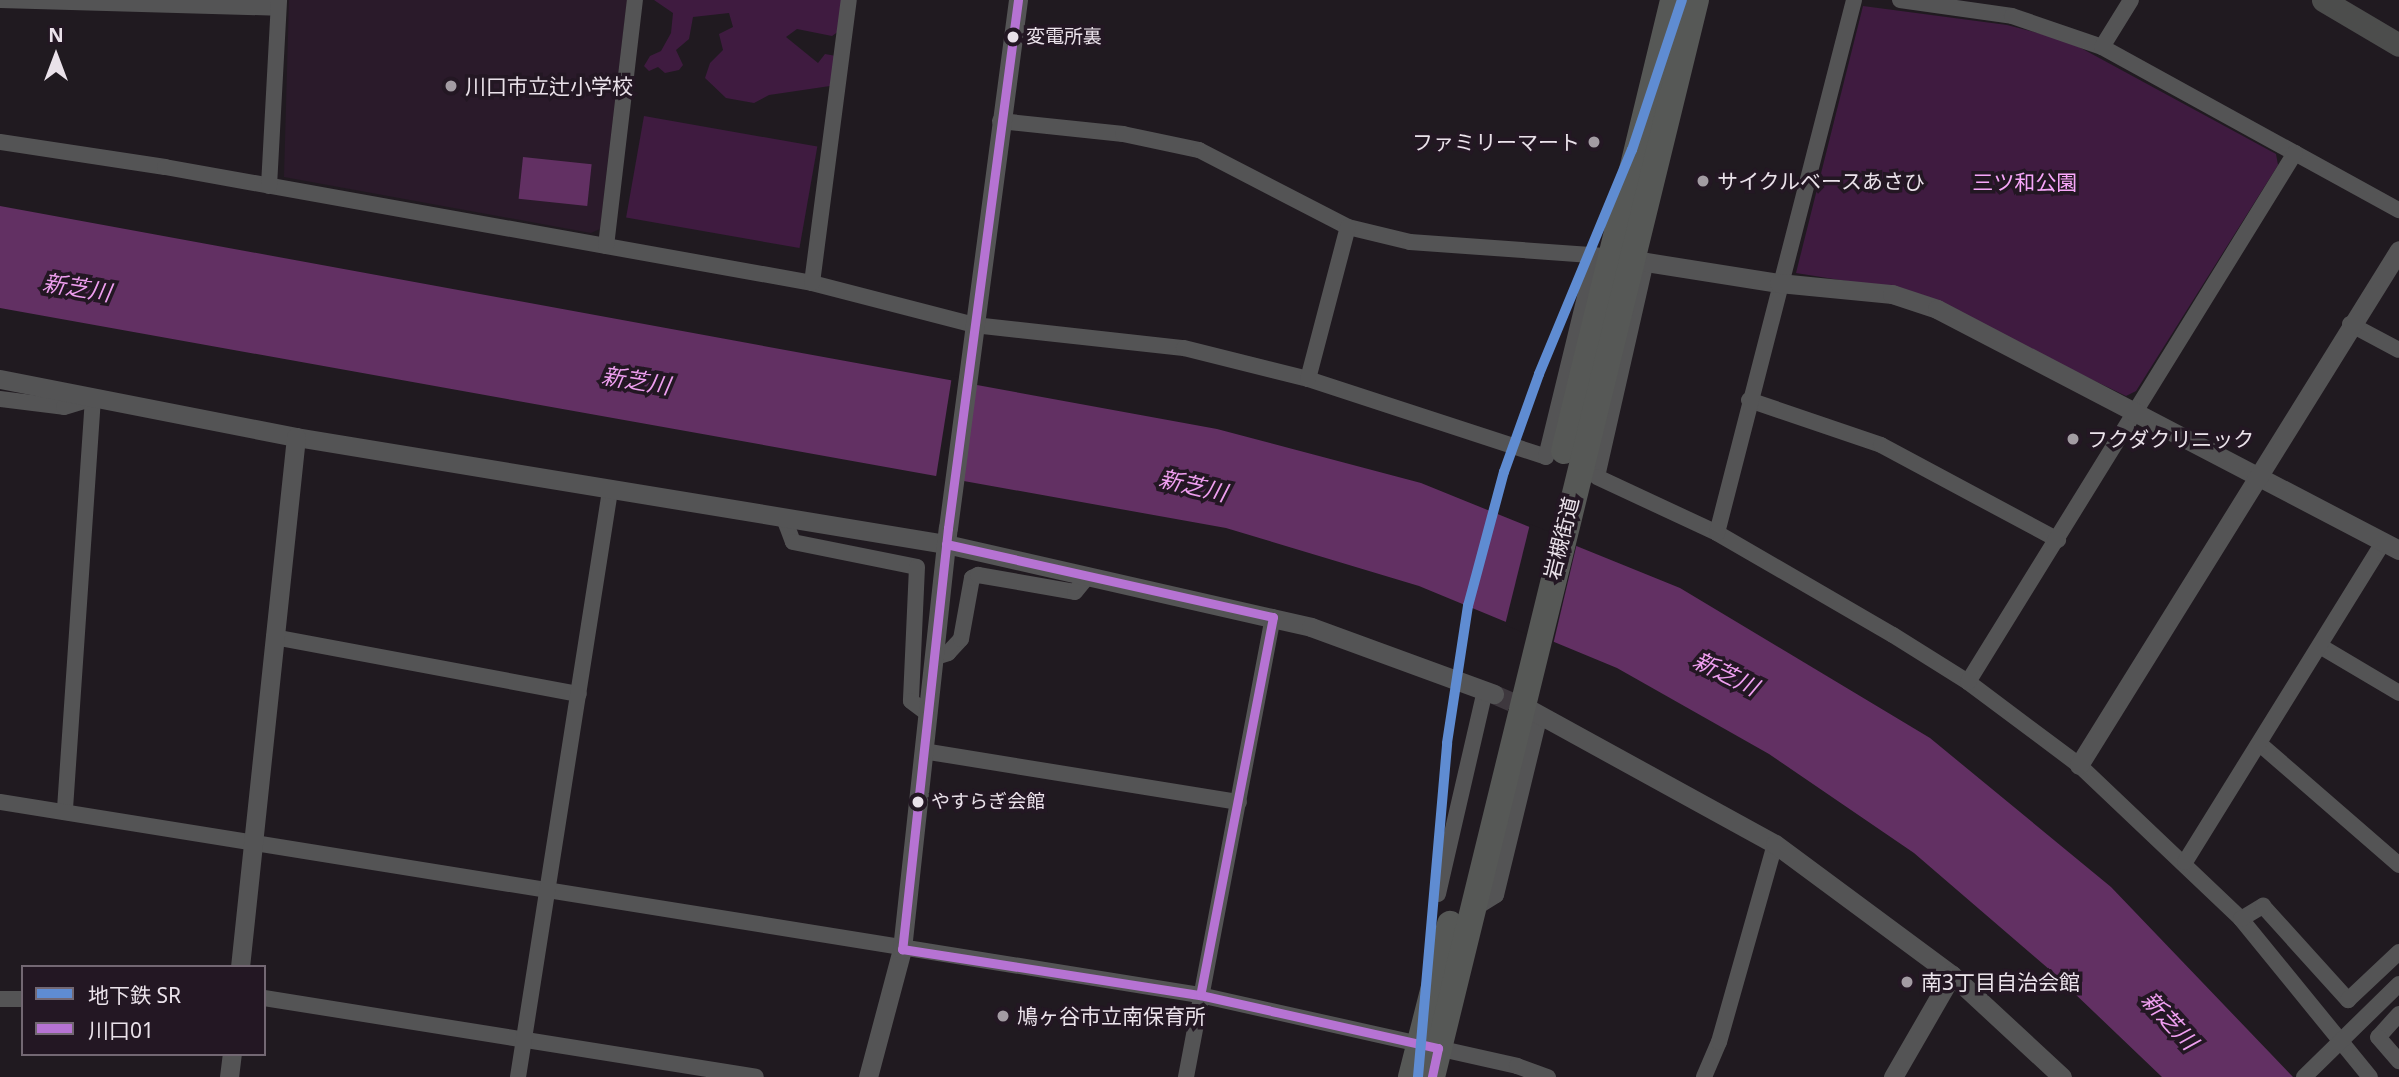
<!DOCTYPE html>
<meta charset="utf-8">
<style>
body{margin:0}
#map{position:relative;width:2399px;height:1077px;overflow:hidden;background:#201a20;font-family:"Noto Sans","Noto Sans JP",sans-serif}
div>[style]{position:absolute}
.built>*{inset:0;background:#2a1a2a}
.green>*{inset:0;background:#3f1b40;transform-origin:0 0}
.water>*{inset:0;background:#623063;transform-origin:0 0}
.pier>*{inset:0;background:#201a20;transform-origin:0 0}
.tertiary-tunnel>*{height:19px;margin-top:-9.5px;transform-origin:0;background:repeating-linear-gradient(90deg,#3e383e 0 19px,transparent 0 29px)}
.minor>*{height:16px;margin:-8px;padding:0 8px;transform-origin:8px;border-radius:8px;background:#545455}
.tertiary>*{height:19px;margin:-9.5px;padding:0 9.5px;transform-origin:9.5px;border-radius:9.5px;background:#545455}
.secondary>*{height:23px;margin:-11.5px;padding:0 11.5px;transform-origin:11.5px;border-radius:11.5px;background:#4c4d4c}
.trunk>*{height:26px;margin:-13px;padding:0 13px;transform-origin:13px;border-radius:13px;background:#565856}
.bus-1>*{height:9px;margin:-4.5px;padding:0 4.5px;transform-origin:4.5px;border-radius:4.5px;background:#b673d3}
.metro-1>*{height:10px;margin:-5px;padding:0 5px;transform-origin:5px;border-radius:5px;background:#5f8cd2}
.dots>*{width:19px;height:19px;translate:-50% -50%;box-sizing:border-box;border:4px solid #231723;border-radius:50%}
span{translate:-50% -50%;white-space:nowrap;text-align:center;line-height:1.15;-webkit-text-stroke:7px #231723;paint-order:stroke}
.bus-label{font-size:19px;color:#eae2ea}
.left{translate:0 -50%;text-align:left}
.poi-label{font-size:21px;color:#eae2ea}
.right{translate:-100% -50%;text-align:right}
.park-label{font-size:21px;color:#f7a7f9}
.street-label{font-size:21px;color:#eae2ea}
.water-label{font-size:23px;color:#ef9ff0;font-style:italic}
.legend{position:absolute;left:21px;top:965px;width:245px;height:91px;box-sizing:border-box;background:#231723;border:2px solid #736873;margin:0;padding:9px 12px;list-style:none;font-size:21px;color:#eae2ea}
.legend li{display:flex;align-items:center;gap:14px;height:35px}
.legend b{width:35px;border:2px solid #736873}
.north{position:absolute;left:21px;top:21px;width:70px;height:70px;-webkit-text-stroke:5px #231723;paint-order:stroke;rotate:0deg;font-size:19px;font-weight:700;line-height:28px;text-align:center;color:#eae2ea}
.north::after{content:'';display:block;margin:auto;width:24px;height:32px;background:#eae2ea;clip-path:polygon(50% 0,100% 100%,50% 72%,0 100%)}
</style>
<div id="map">
<div class="built">
<i style="clip-path:polygon(289px 0,627px 0,600px 229px,591px 233px,284px 177px)"></i>
</div>
<div class="green">
<i style="clip-path:polygon(654px 0,843px 0,839px 31px,832px 36px,797px 29px,786px 37px,818px 63px,825px 54px,836px 56px,830px 86px,769px 95px,754px 103px,726px 98px,705px 78px,710px 63px,723px 50px,719px 34px,733px 27px,729px 13px,693px 17px,689px 39px,676px 50px,683px 65px,679px 70px,665px 73px,658px 67px,649px 71px,644px 66px,650px 56px,661px 51px,671px 33px,673px 13px)"></i>
<i style="clip-path:polygon(1863px 6px,2007px 25px,2053px 37px,2079px 47px,2276px 154px,2278px 165px,2136px 391px,2126px 396px,1909px 291px,1796px 273px)"></i>
<i style="left:644px;top:116px;width:176px;height:103px;rotate:10deg"></i>
</div>
<div class="water">
<i style="left:523px;top:157px;width:69px;height:42px;rotate:6deg"></i>
<i style="clip-path:polygon(0 206px,1217px 429px,1421px 483px,1680px 588px,1930px 738px,2111px 887px,2293px 1077px,2162px 1077px,2050px 970px,1914px 853px,1769px 754px,1617px 668px,1419px 586px,1226px 528px,0 308px)"></i>
</div>
<div class="pier">
<i style="left:952px;top:376px;width:25px;height:104px;rotate:9deg"></i>
<i style="clip-path:polygon(1530px 524px,1577px 543px,1553px 645px,1505px 625px)"></i>
</div>
<div class="tertiary-tunnel">
<i style="left:1494px;top:694px;width:40px;rotate:23.4deg"></i>
</div>
<div class="minor">
<i style="left:0;top:0;width:278px;rotate:1.6deg"></i>
<i style="left:1900px;top:0;width:113px;rotate:8.1deg"></i>
<i style="left:2012px;top:16px;width:95px;rotate:19deg"></i>
<i style="left:2102px;top:47px;width:339px;rotate:28.8deg"></i>
<i style="left:2102px;top:47px;width:55px;rotate:-58.3deg"></i>
<i style="left:1000px;top:121px;width:124px;rotate:6deg"></i>
<i style="left:1123px;top:134px;width:78px;rotate:11.9deg"></i>
<i style="left:1199px;top:150px;width:168px;rotate:27.3deg"></i>
<i style="left:1348px;top:227px;width:64px;rotate:13.6deg"></i>
<i style="left:1410px;top:242px;width:195px;rotate:4.1deg"></i>
<i style="left:0;top:142px;width:167px;rotate:8.6deg"></i>
<i style="left:165px;top:167px;width:657px;rotate:10.16deg"></i>
<i style="left:812px;top:283px;width:167px;rotate:14.5deg"></i>
<i style="left:974px;top:325px;width:211px;rotate:6.3deg"></i>
<i style="left:1184px;top:348px;width:128px;rotate:14deg"></i>
<i style="left:1308px;top:379px;width:250px;rotate:18.1deg"></i>
<i style="left:1546px;top:457px;width:207px;rotate:-76.3deg"></i>
<i style="left:269px;top:186px;width:186px;rotate:-86.9deg"></i>
<i style="left:606px;top:246px;width:248px;rotate:-83.3deg"></i>
<i style="left:1646px;top:261px;width:221px;rotate:102.8deg"></i>
<i style="left:1597px;top:477px;width:132px;rotate:25deg"></i>
<i style="left:1717px;top:533px;width:203px;rotate:30.1deg"></i>
<i style="left:1893px;top:635px;width:89px;rotate:32.1deg"></i>
<i style="left:1968px;top:682px;width:139px;rotate:36.8deg"></i>
<i style="left:2079px;top:765px;width:224px;rotate:43.5deg"></i>
<i style="left:2241px;top:919px;width:204px;rotate:50.8deg"></i>
<i style="left:812px;top:283px;width:285px;rotate:-82.6deg"></i>
<i style="left:2350px;top:324px;width:55px;rotate:28deg"></i>
<i style="left:1308px;top:379px;width:157px;rotate:-75.3deg"></i>
<i style="left:0;top:399px;width:64px;rotate:7.1deg"></i>
<i style="left:64px;top:407px;width:30px;rotate:-17deg"></i>
<i style="left:93px;top:398px;width:415px;rotate:93.9deg"></i>
<i style="left:1749px;top:400px;width:139px;rotate:18.8deg"></i>
<i style="left:1881px;top:445px;width:201px;rotate:28.2deg"></i>
<i style="left:785px;top:521px;width:22px;rotate:69deg"></i>
<i style="left:793px;top:542px;width:126px;rotate:11.4deg"></i>
<i style="left:917px;top:567px;width:134px;rotate:92.6deg"></i>
<i style="left:911px;top:701px;width:20px;rotate:37deg"></i>
<i style="left:1717px;top:533px;width:550px;rotate:-75.58deg"></i>
<i style="left:274px;top:637px;width:310px;rotate:10.6deg"></i>
<i style="left:2320px;top:646px;width:92px;rotate:30.7deg"></i>
<i style="left:933px;top:658px;width:16px;rotate:-18deg"></i>
<i style="left:948px;top:653px;width:19px;rotate:-47deg"></i>
<i style="left:961px;top:639px;width:62px;rotate:-79.8deg"></i>
<i style="left:972px;top:578px;width:7px;rotate:-27deg"></i>
<i style="left:978px;top:575px;width:98px;rotate:9.9deg"></i>
<i style="left:1075px;top:592px;width:21px;rotate:-51deg"></i>
<i style="left:1968px;top:682px;width:622px;rotate:-58.28deg"></i>
<i style="left:2261px;top:745px;width:183px;rotate:41deg"></i>
<i style="left:923px;top:751px;width:320px;rotate:9.2deg"></i>
<i style="left:0;top:802px;width:1215px;rotate:9.14deg"></i>
<i style="left:1200px;top:995px;width:325px;rotate:12.6deg"></i>
<i style="left:1517px;top:1066px;width:33px;rotate:20deg"></i>
<i style="left:2185px;top:862px;width:375px;rotate:-58.2deg"></i>
<i style="left:1438px;top:894px;width:209px;rotate:-77deg"></i>
<i style="left:1472px;top:910px;width:28px;rotate:-32deg"></i>
<i style="left:1496px;top:895px;width:186px;rotate:-76.3deg"></i>
<i style="left:2241px;top:919px;width:26px;rotate:-31deg"></i>
<i style="left:2263px;top:906px;width:127px;rotate:47.9deg"></i>
<i style="left:2348px;top:1000px;width:70px;rotate:-43.3deg"></i>
<i style="left:264px;top:998px;width:498px;rotate:9.1deg"></i>
<i style="left:0;top:999px;width:23px"></i>
<i style="left:2399px;top:1014px;width:31px;rotate:132deg"></i>
<i style="left:2378px;top:1037px;width:32px;rotate:49deg"></i>
<i style="left:518px;top:1077px;width:593px;rotate:-81.08deg"></i>
<i style="left:1186px;top:1077px;width:468px;rotate:-79.3deg"></i>
<i style="left:1704px;top:1077px;width:38px;rotate:-67deg"></i>
<i style="left:1719px;top:1042px;width:206px;rotate:-74.2deg"></i>
<i style="left:2304px;top:1077px;width:133px;rotate:-44.4deg"></i>
</div>
<div class="tertiary">
<i style="left:1621px;top:258px;width:160px;rotate:9deg"></i>
<i style="left:1779px;top:283px;width:114px;rotate:5.6deg"></i>
<i style="left:1892px;top:294px;width:47px;rotate:18.4deg"></i>
<i style="left:1937px;top:309px;width:521px;rotate:27.55deg"></i>
<i style="left:0;top:379px;width:302px;rotate:11.1deg"></i>
<i style="left:296px;top:437px;width:659px;rotate:9.35deg"></i>
<i style="left:946px;top:544px;width:374px;rotate:12.8deg"></i>
<i style="left:1311px;top:627px;width:195px;rotate:20.1deg"></i>
<i style="left:1531px;top:710px;width:278px;rotate:28.8deg"></i>
<i style="left:1775px;top:844px;width:220px;rotate:36.5deg"></i>
<i style="left:1952px;top:975px;width:150px;rotate:42.8deg"></i>
<i style="left:2079px;top:765px;width:606px;rotate:-58.14deg"></i>
<i style="left:240px;top:967px;width:533px;rotate:-83.97deg"></i>
<i style="left:229px;top:1077px;width:23px;rotate:-83deg"></i>
<i style="left:868px;top:1077px;width:132px;rotate:-75.1deg"></i>
<i style="left:902px;top:949px;width:424px;rotate:-83.8deg"></i>
<i style="left:948px;top:528px;width:533px;rotate:-82.45deg"></i>
<i style="left:1893px;top:1077px;width:118px;rotate:-60deg"></i>
</div>
<div class="secondary">
<i style="left:2323px;top:0;width:88px;rotate:30.6deg"></i>
</div>
<div class="trunk">
<i style="left:1564px;top:451px;width:464px;rotate:-76.4deg"></i>
<i style="left:1411px;top:1077px;width:158px;rotate:-75.7deg"></i>
<i style="left:1432px;top:1077px;width:1109px;rotate:-76.23deg"></i>
</div>
<div class="bus-1">
<i style="left:1018px;top:0;width:533px;rotate:97.55deg"></i>
<i style="left:948px;top:528px;width:424px;rotate:96.2deg"></i>
<i style="left:902px;top:949px;width:302px;rotate:8.8deg"></i>
<i style="left:1200px;top:995px;width:244px;rotate:12.6deg"></i>
<i style="left:1438px;top:1048px;width:30px;rotate:102deg"></i>
<i style="left:946px;top:544px;width:335px;rotate:12.6deg"></i>
<i style="left:1273px;top:617px;width:385px;rotate:100.9deg"></i>
</div>
<div class="metro-1">
<i style="left:1418px;top:1077px;width:335px;rotate:-85deg"></i>
<i style="left:1447px;top:743px;width:139px;rotate:-81.3deg"></i>
<i style="left:1468px;top:606px;width:139px;rotate:-75deg"></i>
<i style="left:1504px;top:472px;width:104px;rotate:-70.3deg"></i>
<i style="left:1539px;top:374px;width:243px;rotate:-67.5deg"></i>
<i style="left:1632px;top:150px;width:158px;rotate:-71.6deg"></i>
</div>
<div class="dots">
<i style="left:1013px;top:37px;background:#eae2ea"></i>
<i style="left:451px;top:86px;background:#a39ca3"></i>
<i style="left:1594px;top:142px;background:#a39ca3"></i>
<i style="left:1703px;top:181px;background:#a39ca3"></i>
<i style="left:2073px;top:439px;background:#a39ca3"></i>
<i style="left:918px;top:802px;background:#eae2ea"></i>
<i style="left:1907px;top:982px;background:#a39ca3"></i>
<i style="left:1003px;top:1016px;background:#a39ca3"></i>
</div>
<div class="bus-label">
<span class="left" style="left:1026px;top:37px">変電所裏</span>
<span class="left" style="left:931px;top:802px">やすらぎ会館</span>
</div>
<div class="poi-label">
<span class="left" style="left:465px;top:86px">川口市立辻小学校</span>
<span class="right" style="left:1580px;top:142px">ファミリーマート</span>
<span class="left" style="left:1717px;top:181px">サイクルベースあさひ</span>
<span class="left" style="left:2087px;top:439px">フクダクリニック</span>
<span class="left" style="left:1921px;top:982px">南3丁目自治会館</span>
<span class="left" style="left:1017px;top:1016px">鳩ヶ谷市立南保育所</span>
</div>
<div class="park-label">
<span style="left:2025px;top:182px">三ツ和公園</span>
</div>
<div class="street-label">
<span style="left:1561px;top:538px;rotate:-76deg">岩槻街道</span>
</div>
<div class="water-label">
<span style="left:77px;top:287px;rotate:9deg">新芝川</span>
<span style="left:636px;top:380px;rotate:9deg">新芝川</span>
<span style="left:1193px;top:485px;rotate:13deg">新芝川</span>
<span style="left:1726px;top:673px;rotate:26deg">新芝川</span>
<span style="left:2170px;top:1020px;rotate:47deg">新芝川</span>
</div>
<ul class="legend">
<li><b style="height:9px;background:#5f8cd2"></b>地下鉄 SR</li>
<li><b style="height:9px;background:#b673d3"></b>川口01</li>
</ul>
<div class="north">N</div>
</div>
